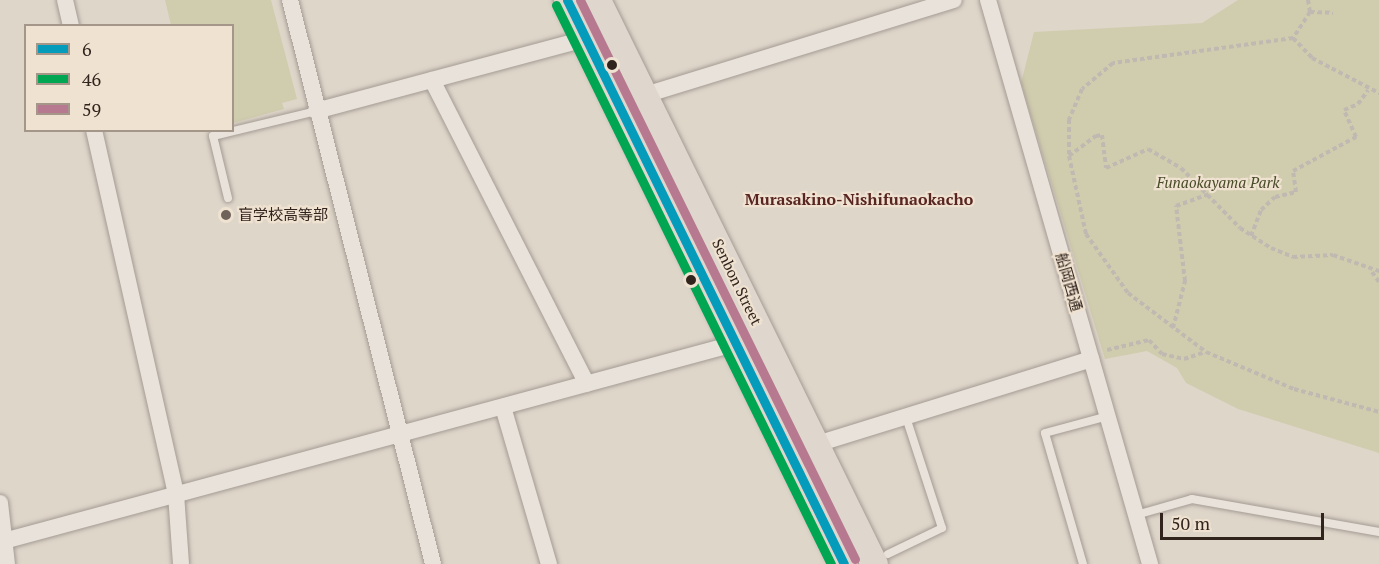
<!DOCTYPE html>
<meta charset="utf-8">
<style>
body{margin:0}
#map{position:relative;width:1379px;height:564px;overflow:hidden;background:#dfd6ca;font-family:"PT Serif","Noto Sans JP",serif}
div>[style]{position:absolute}
.green>*{inset:0;background:#d0ccae}
.path>*{height:4px;margin-top:-2px;transform-origin:0;background:repeating-linear-gradient(90deg,#c0b9b2 0 4.5px,transparent 0 7.5px)}
.roads{filter:drop-shadow(0 0 2px #a49c94) drop-shadow(0 0 2px #a49c94)}
.service>*{height:8px;margin:-4px;padding:0 4px;transform-origin:4px;border-radius:4px;background:#e8e2db}
.minor>*{height:16px;margin:-8px;padding:0 8px;transform-origin:8px;border-radius:8px;background:#e8e2db}
.primary>*{height:27px;margin:-13.5px;padding:0 13.5px;transform-origin:13.5px;border-radius:13.5px;background:#dfd7cd}
.bus-1>*{height:9px;margin:-4.5px;padding:0 4.5px;transform-origin:4.5px;border-radius:4.5px;background:#059cbc}
.bus-2>*{height:9px;margin:-4.5px;padding:0 4.5px;transform-origin:4.5px;border-radius:4.5px;background:#00a651}
.bus-3>*{height:9px;margin:-4.5px;padding:0 4.5px;transform-origin:4.5px;border-radius:4.5px;background:#b77990}
.dots>*{width:16px;height:16px;translate:-50% -50%;box-sizing:border-box;border:3px solid #f0e2d0;border-radius:50%}
span{translate:-50% -50%;white-space:nowrap;text-align:center;line-height:1.15;-webkit-text-stroke:4.5px #f0e2d0;paint-order:stroke}
.park-label{font-size:15px;color:#474b26;font-style:italic}
.poi-label{font-size:15px;color:#31241d}
.left{translate:0 -50%;text-align:left}
.street-label{font-size:15px;color:#31241d}
.neighbourhood-label{font-size:16px;color:#582522;font-weight:700}
.legend{position:absolute;left:24px;top:24px;width:210px;height:108px;box-sizing:border-box;background:#f0e2d0;border:2px solid #a49688;margin:0;padding:8px 10px;list-style:none;font-size:18px;color:#31241d}
.legend li{display:flex;align-items:center;gap:12px;height:30px}
.legend b{width:30px;border:2px solid #a49688}
.scale{position:absolute;left:1160px;top:513px;width:164px;height:27px;box-sizing:border-box;border:3px solid #31241d;border-top:0;padding-left:8px;font-size:18px;line-height:21px;white-space:nowrap;color:#31241d;-webkit-text-stroke:4px #f0e2d0;paint-order:stroke}
</style>
<div id="map">
<div class="green">
<i style="clip-path:polygon(165px 0,271px 0,297px 99px,282px 103px,284px 109px,233px 123px,232px 26px,171px 25px)"></i>
<i style="clip-path:polygon(1238px 0,1379px 0,1379px 453px,1238px 409px,1186px 383px,1177px 368px,1147px 351px,1105px 359px,1021px 83px,1034px 32px,1202px 23px)"></i>
</div>
<div class="path">
<i style="left:1308px;top:0;width:12px;rotate:81deg"></i>
<i style="left:1310px;top:12px;width:31px;rotate:123deg"></i>
<i style="left:1293px;top:38px;width:28px;rotate:46deg"></i>
<i style="left:1312px;top:58px;width:76px;rotate:27.6deg"></i>
<i style="left:1310px;top:12px;width:23px;rotate:2deg"></i>
<i style="left:1293px;top:38px;width:182px;rotate:172.1deg"></i>
<i style="left:1113px;top:63px;width:40px;rotate:140deg"></i>
<i style="left:1082px;top:89px;width:34px;rotate:113deg"></i>
<i style="left:1069px;top:120px;width:36px;rotate:90deg"></i>
<i style="left:1069px;top:156px;width:34px;rotate:-37deg"></i>
<i style="left:1096px;top:136px;width:6px;rotate:-9deg"></i>
<i style="left:1102px;top:135px;width:33px;rotate:83deg"></i>
<i style="left:1106px;top:168px;width:46px;rotate:-24.3deg"></i>
<i style="left:1148px;top:149px;width:38px;rotate:30deg"></i>
<i style="left:1181px;top:168px;width:84px;rotate:45.5deg"></i>
<i style="left:1240px;top:228px;width:37px;rotate:33deg"></i>
<i style="left:1271px;top:248px;width:24px;rotate:22deg"></i>
<i style="left:1293px;top:257px;width:40px;rotate:-2.9deg"></i>
<i style="left:1333px;top:255px;width:49px;rotate:19.2deg"></i>
<i style="left:1069px;top:156px;width:80px;rotate:77.7deg"></i>
<i style="left:1086px;top:234px;width:72px;rotate:54.6deg"></i>
<i style="left:1128px;top:293px;width:98px;rotate:37.1deg"></i>
<i style="left:1206px;top:352px;width:95px;rotate:22.8deg"></i>
<i style="left:1294px;top:389px;width:88px;rotate:15.1deg"></i>
<i style="left:1251px;top:236px;width:28px;rotate:-69deg"></i>
<i style="left:1261px;top:210px;width:19px;rotate:-43deg"></i>
<i style="left:1275px;top:197px;width:22px;rotate:-13deg"></i>
<i style="left:1296px;top:192px;width:21px;rotate:-98deg"></i>
<i style="left:1293px;top:171px;width:72px;rotate:-28.4deg"></i>
<i style="left:1356px;top:137px;width:30px;rotate:-114deg"></i>
<i style="left:1344px;top:110px;width:15px;rotate:-23deg"></i>
<i style="left:1358px;top:104px;width:17px;rotate:-54deg"></i>
<i style="left:1372px;top:272px;width:12px;rotate:55deg"></i>
<i style="left:1173px;top:328px;width:49px;rotate:-75.7deg"></i>
<i style="left:1185px;top:281px;width:76px;rotate:-96.8deg"></i>
<i style="left:1176px;top:206px;width:35px;rotate:-20deg"></i>
<i style="left:1107px;top:350px;width:43px;rotate:-13.4deg"></i>
<i style="left:1149px;top:340px;width:19px;rotate:47deg"></i>
<i style="left:1162px;top:354px;width:23px;rotate:13deg"></i>
<i style="left:1184px;top:359px;width:22px;rotate:-18deg"></i>
</div>
<div class="roads">
<div class="service">
<i style="left:228px;top:198px;width:64px;rotate:-103.6deg"></i>
<i style="left:213px;top:136px;width:106px;rotate:-13.6deg"></i>
<i style="left:1136px;top:515px;width:58px;rotate:-15.9deg"></i>
<i style="left:1192px;top:499px;width:190px;rotate:10deg"></i>
<i style="left:888px;top:554px;width:60px;rotate:-25.7deg"></i>
<i style="left:942px;top:528px;width:117px;rotate:-108deg"></i>
<i style="left:1083px;top:564px;width:136px;rotate:-106.2deg"></i>
<i style="left:1045px;top:433px;width:65px;rotate:-15.1deg"></i>
</div>
<div class="minor">
<i style="left:65px;top:0;width:27px;rotate:77deg"></i>
<i style="left:290px;top:0;width:582px;rotate:75.77deg"></i>
<i style="left:988px;top:0;width:587px;rotate:73.97deg"></i>
<i style="left:432px;top:80px;width:341px;rotate:63deg"></i>
<i style="left:645px;top:95px;width:323px;rotate:-17.1deg"></i>
<i style="left:316px;top:111px;width:282px;rotate:-15deg"></i>
<i style="left:94px;top:130px;width:373px;rotate:77.3deg"></i>
<i style="left:176px;top:494px;width:70px;rotate:85.9deg"></i>
<i style="left:503px;top:407px;width:164px;rotate:73.7deg"></i>
<i style="left:817px;top:444px;width:287px;rotate:-17.2deg"></i>
<i style="left:0;top:503px;width:61px;rotate:83.5deg"></i>
<i style="left:0;top:542px;width:760px;rotate:-15.1deg"></i>
<i style="left:734px;top:344px;width:10px;rotate:-45deg"></i>
</div>
<div class="primary">
<i style="left:567px;top:0;width:628px;rotate:63.84deg"></i>
<i style="left:597px;top:0;width:628px;rotate:63.84deg"></i>
</div>
</div>
<div class="bus-1">
<i style="left:567px;top:0;width:628px;rotate:63.84deg"></i>
</div>
<div class="bus-2">
<i style="left:556px;top:5px;width:623px;rotate:63.81deg"></i>
</div>
<div class="bus-3">
<i style="left:580px;top:0;width:623px;rotate:63.81deg"></i>
</div>
<div class="dots">
<i style="left:612px;top:65px;background:#31241d"></i>
<i style="left:226px;top:215px;background:#6e625a"></i>
<i style="left:691px;top:280px;background:#31241d"></i>
</div>
<div class="park-label">
<span style="left:1218px;top:183px">Funaokayama Park</span>
</div>
<div class="poi-label">
<span class="left" style="left:238px;top:215px">盲学校高等部</span>
</div>
<div class="street-label">
<span style="left:737px;top:282px;rotate:64deg">Senbon Street</span>
<span style="left:1069px;top:282px;rotate:74deg">船岡西通</span>
</div>
<div class="neighbourhood-label">
<span style="left:859px;top:199px">Murasakino-Nishifunaokacho</span>
</div>
<ul class="legend">
<li><b style="height:8px;background:#059cbc"></b>6</li>
<li><b style="height:8px;background:#00a651"></b>46</li>
<li><b style="height:8px;background:#b77990"></b>59</li>
</ul>
<div class="scale">50 m</div>
</div>
